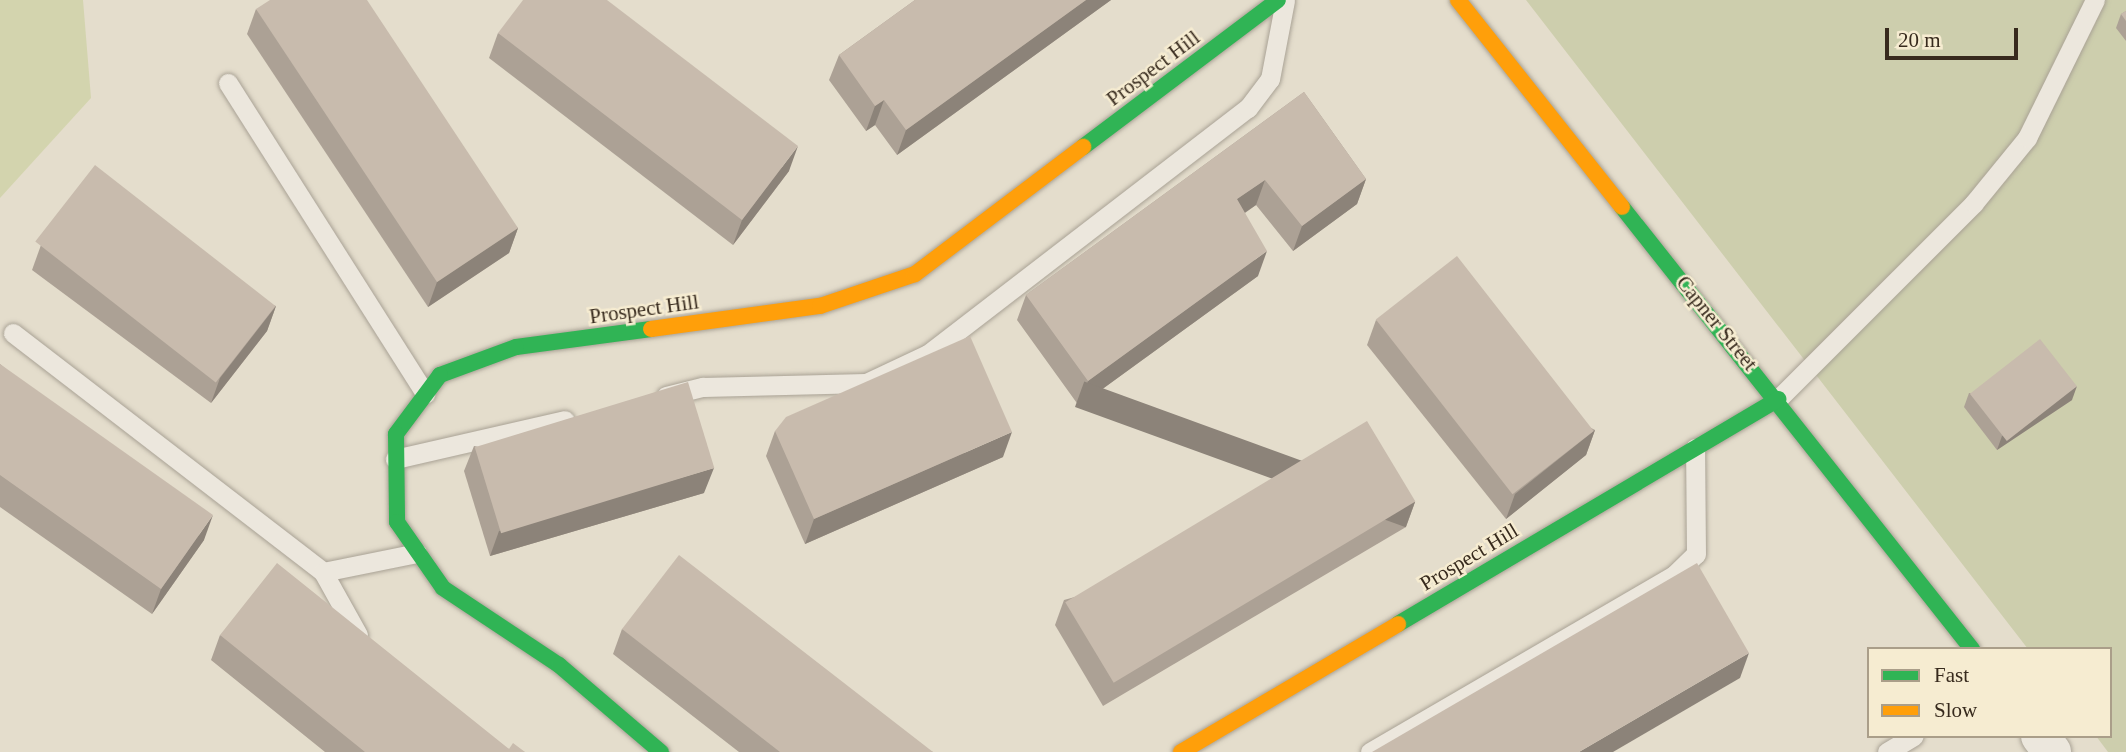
<!DOCTYPE html>
<style>
body{margin:0}
#map{position:relative;width:2126px;height:752px;overflow:hidden;background:#e4ddcc;font-family:Georgia,serif}
div>[style]{position:absolute}
.green>*{inset:0;background:#d3d4ae}
.cemetery>*{inset:0;background:#cdcead}
.roads{filter:drop-shadow(0 0 2px #a9a295) drop-shadow(0 0 2px #a9a295)}
.lane>*{height:19px;margin:-9.5px;padding:0 9.5px;transform-origin:9.5px;border-radius:9.5px;background:#ece7dd}
.street>*{height:38px;margin:-19px;padding:0 19px;transform-origin:19px;border-radius:19px;background:#ece7dd}
.fast>*{height:16px;margin:-8px;padding:0 8px;transform-origin:8px;border-radius:8px;background:#30b455}
.slow>*{height:16px;margin:-8px;padding:0 8px;transform-origin:8px;border-radius:8px;background:#ff9f0a}
.wall>*{inset:0;background:#aca195}
.shaded-wall>*{inset:0;background:#8c8379;transform-origin:0 0}
.building>*{inset:0;background:#c8bbad;transform-origin:0 0}
span{translate:-50% -50%;white-space:nowrap;text-align:center;line-height:1.15;-webkit-text-stroke:5px #f6ecd1;paint-order:stroke}
.street-label{font-size:21px;color:#372a1d}
.legend{position:absolute;left:1867px;top:647px;width:245px;height:91px;box-sizing:border-box;background:#f6ecd1;border:2px solid #aa9e89;margin:0;padding:9px 12px;list-style:none;font-size:21px;color:#372a1d}
.legend li{display:flex;align-items:center;gap:14px;height:35px}
.legend b{width:35px;border:2px solid #aa9e89}
.scale{position:absolute;left:1885px;top:28px;width:133px;height:32px;box-sizing:border-box;border:4px solid #372a1d;border-top:0;padding-left:9px;font-size:21px;line-height:24px;white-space:nowrap;color:#372a1d;-webkit-text-stroke:5px #f6ecd1;paint-order:stroke}
</style>
<div id="map">
<div class="green">
<i style="clip-path:polygon(0 0,83px 0,91px 98px,0 198px)"></i>
</div>
<div class="cemetery">
<i style="clip-path:polygon(1526px 0,2126px 0,2126px 752px,2108px 752px,2096px 736px,2110px 736px,2110px 649px,2028px 649px)"></i>
</div>
<div class="roads">
<div class="lane">
<i style="left:228px;top:83px;width:368px;rotate:57.6deg"></i>
<i style="left:13px;top:333px;width:391px;rotate:37.6deg"></i>
<i style="left:323px;top:572px;width:96px;rotate:-11.4deg"></i>
<i style="left:666px;top:396px;width:38px;rotate:-14deg"></i>
<i style="left:703px;top:387px;width:163px;rotate:-1.4deg"></i>
<i style="left:866px;top:383px;width:68px;rotate:-25.1deg"></i>
<i style="left:928px;top:354px;width:404px;rotate:-37.6deg"></i>
<i style="left:1248px;top:108px;width:36px;rotate:-53deg"></i>
<i style="left:1270px;top:79px;width:80px;rotate:-79.2deg"></i>
<i style="left:1778px;top:399px;width:277px;rotate:-45deg"></i>
<i style="left:1974px;top:203px;width:84px;rotate:-50.8deg"></i>
<i style="left:2027px;top:138px;width:154px;rotate:-63.8deg"></i>
<i style="left:395px;top:459px;width:174px;rotate:-12.9deg"></i>
<i style="left:323px;top:572px;width:72px;rotate:60.9deg"></i>
<i style="left:1370px;top:752px;width:352px;rotate:-30.2deg"></i>
<i style="left:1674px;top:575px;width:30px;rotate:-44deg"></i>
<i style="left:1696px;top:554px;width:106px;rotate:-90.5deg"></i>
<i style="left:1887px;top:752px;width:31px;rotate:-31deg"></i>
</div>
<div class="street">
<i style="left:2040px;top:736px;width:20px;rotate:53deg"></i>
</div>
<div class="fast">
<i style="left:1083px;top:147px;width:244px;rotate:-37deg"></i>
<i style="left:1622px;top:207px;width:564px;rotate:51.63deg"></i>
<i style="left:651px;top:329px;width:136px;rotate:172.4deg"></i>
<i style="left:516px;top:347px;width:81px;rotate:159.8deg"></i>
<i style="left:440px;top:375px;width:74px;rotate:126.7deg"></i>
<i style="left:396px;top:434px;width:88px;rotate:89.3deg"></i>
<i style="left:397px;top:522px;width:80px;rotate:55.1deg"></i>
<i style="left:443px;top:588px;width:139px;rotate:33.6deg"></i>
<i style="left:559px;top:665px;width:134px;rotate:40.5deg"></i>
<i style="left:1398px;top:624px;width:442px;rotate:-30.6deg"></i>
</div>
<div class="slow">
<i style="left:1458px;top:0;width:264px;rotate:51.6deg"></i>
<i style="left:651px;top:329px;width:171px;rotate:-7.8deg"></i>
<i style="left:820px;top:306px;width:100px;rotate:-18.6deg"></i>
<i style="left:915px;top:274px;width:211px;rotate:-37.1deg"></i>
<i style="left:1181px;top:752px;width:252px;rotate:-30.5deg"></i>
</div>
</div>
<div class="wall">
<i style="clip-path:polygon(915px 0,1111px 0,897px 155px,875px 125px,866px 131px,829px 80px,839px 55px)"></i>
<i style="clip-path:polygon(256px 9px,518px 228px,509px 253px,428px 307px,247px 34px)"></i>
<i style="clip-path:polygon(2126px 11px,2126px 41px,2116px 28px,2121px 14px)"></i>
<i style="clip-path:polygon(498px 33px,789px 171px,733px 245px,489px 58px)"></i>
<i style="clip-path:polygon(1304px 92px,1366px 179px,1357px 204px,1293px 251px,1256px 205px,1245px 213px,1258px 276px,1079px 406px,1017px 320px,1026px 295px)"></i>
<i style="clip-path:polygon(41px 245px,276px 306px,267px 331px,211px 403px,32px 270px)"></i>
<i style="clip-path:polygon(1376px 320px,1595px 430px,1586px 455px,1506px 519px,1367px 345px)"></i>
<i style="clip-path:polygon(0 364px,204px 540px,152px 614px,0 507px)"></i>
<i style="clip-path:polygon(1969px 393px,2072px 400px,1997px 450px,1964px 407px)"></i>
<i style="clip-path:polygon(775px 431px,1003px 457px,805px 544px,766px 456px)"></i>
<i style="clip-path:polygon(474px 446px,704px 493px,490px 556px,464px 471px)"></i>
<i style="clip-path:polygon(1415px 502px,1406px 527px,1103px 706px,1055px 625px,1064px 600px)"></i>
<i style="clip-path:polygon(622px 629px,933px 752px,739px 752px,613px 654px)"></i>
<i style="clip-path:polygon(220px 635px,509px 749px,525px 752px,325px 752px,211px 660px)"></i>
</div>
<div class="shaded-wall">
<i style="clip-path:polygon(1086px 0,1111px 0,897px 155px,906px 130px)"></i>
<i style="clip-path:polygon(884px 100px,875px 125px,866px 131px,875px 106px)"></i>
<i style="clip-path:polygon(798px 146px,789px 171px,733px 245px,742px 220px)"></i>
<i style="clip-path:polygon(1366px 179px,1357px 204px,1293px 251px,1302px 226px)"></i>
<i style="clip-path:polygon(1265px 180px,1256px 205px,1228px 224px,1237px 199px)"></i>
<i style="clip-path:polygon(518px 228px,509px 253px,428px 307px,437px 282px)"></i>
<i style="clip-path:polygon(1267px 251px,1258px 276px,1079px 406px,1088px 381px)"></i>
<i style="clip-path:polygon(276px 306px,267px 331px,211px 403px,220px 378px)"></i>
<i style="clip-path:polygon(2077px 386px,2072px 400px,1997px 450px,2002px 436px)"></i>
<i style="clip-path:polygon(1595px 430px,1586px 455px,1506px 519px,1515px 494px)"></i>
<i style="clip-path:polygon(1012px 432px,1003px 457px,805px 544px,814px 519px)"></i>
<i style="clip-path:polygon(714px 468px,704px 493px,490px 556px,499px 531px)"></i>
<i style="left:1415px;top:502px;width:27px;height:352px;rotate:110deg"></i>
<i style="clip-path:polygon(213px 515px,204px 540px,152px 614px,161px 589px)"></i>
<i style="clip-path:polygon(1749px 653px,1740px 678px,1613px 752px,1579px 752px)"></i>
</div>
<div class="building">
<i style="clip-path:polygon(270px 0,367px 0,518px 228px,437px 282px,256px 9px)"></i>
<i style="clip-path:polygon(523px 0,607px 0,798px 146px,742px 220px,498px 33px)"></i>
<i style="clip-path:polygon(915px 0,1086px 0,906px 130px,884px 100px,875px 106px,839px 55px)"></i>
<i style="clip-path:polygon(2126px 11px,2126px 21px,2121px 14px)"></i>
<i style="clip-path:polygon(1304px 92px,1366px 179px,1302px 226px,1265px 180px,1237px 199px,1267px 251px,1088px 381px,1026px 295px)"></i>
<i style="left:95px;top:165px;width:229px;height:97px;rotate:38deg"></i>
<i style="left:1457px;top:256px;width:222px;height:103px;rotate:52deg"></i>
<i style="clip-path:polygon(970px 336px,1012px 432px,814px 519px,775px 431px,786px 417px)"></i>
<i style="left:2040px;top:339px;width:60px;height:89px;rotate:52deg"></i>
<i style="clip-path:polygon(0 364px,213px 515px,161px 589px,0 475px)"></i>
<i style="left:688px;top:382px;width:90px;height:223px;rotate:73deg"></i>
<i style="left:1367px;top:421px;width:94px;height:352px;rotate:59deg"></i>
<i style="clip-path:polygon(679px 555px,933px 752px,780px 752px,622px 629px)"></i>
<i style="clip-path:polygon(277px 563px,509px 749px,513px 743px,525px 752px,365px 752px,220px 635px)"></i>
<i style="clip-path:polygon(1697px 563px,1749px 653px,1579px 752px,1372px 752px)"></i>
</div>
<div class="street-label">
<span style="left:1153px;top:68px;rotate:-37deg">Prospect Hill</span>
<span style="left:644px;top:309px;rotate:-8deg">Prospect Hill</span>
<span style="left:1717px;top:323px;rotate:51deg">Capner Street</span>
<span style="left:1469px;top:557px;rotate:-31deg">Prospect Hill</span>
</div>
<ul class="legend">
<li><b style="height:9px;background:#30b455"></b>Fast</li>
<li><b style="height:9px;background:#ff9f0a"></b>Slow</li>
</ul>
<div class="scale">20 m</div>
</div>
